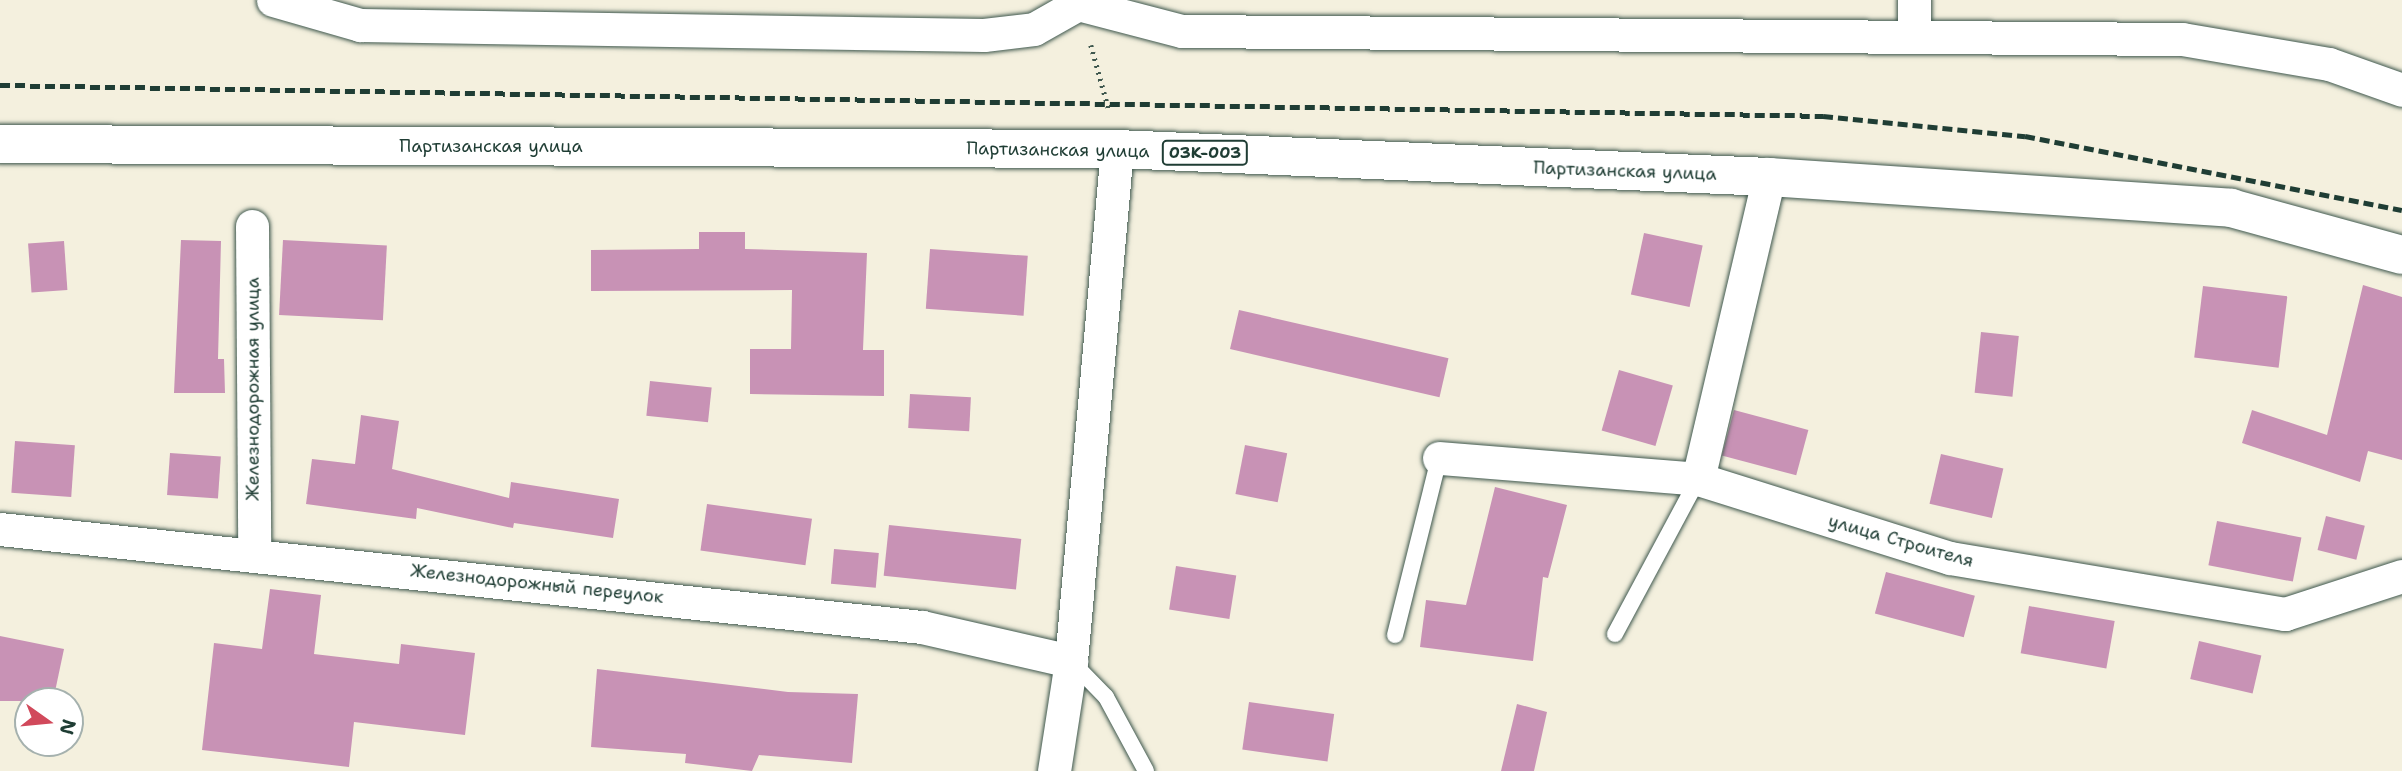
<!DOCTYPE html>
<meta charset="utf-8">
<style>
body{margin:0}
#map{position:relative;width:2402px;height:771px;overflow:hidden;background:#f4f0de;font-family:"Shantell Sans",sans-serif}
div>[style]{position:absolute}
.building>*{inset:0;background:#c892b5;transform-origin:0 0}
.path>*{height:4.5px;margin-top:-2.25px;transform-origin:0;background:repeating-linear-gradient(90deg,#3f584e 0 2px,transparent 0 7px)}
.roads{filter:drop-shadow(0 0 2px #3f584e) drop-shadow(0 0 2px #3f584e)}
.lane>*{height:16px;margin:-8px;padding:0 8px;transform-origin:8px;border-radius:8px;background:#fff}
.street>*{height:33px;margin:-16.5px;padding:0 16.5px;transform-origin:16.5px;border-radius:16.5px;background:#fff}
.primary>*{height:38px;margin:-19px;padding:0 19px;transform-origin:19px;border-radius:19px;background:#fff}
.rail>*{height:5px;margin-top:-2.5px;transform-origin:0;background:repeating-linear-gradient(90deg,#1f3d34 0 10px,transparent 0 15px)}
span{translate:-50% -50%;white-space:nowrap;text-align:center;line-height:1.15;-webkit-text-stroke:5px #fff;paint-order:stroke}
.shield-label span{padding:2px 5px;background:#fff;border:2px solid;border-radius:5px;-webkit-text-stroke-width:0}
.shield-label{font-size:16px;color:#1f3d34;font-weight:700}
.street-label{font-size:18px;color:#1f3d34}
.north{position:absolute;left:14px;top:687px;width:70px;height:70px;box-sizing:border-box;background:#fff;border:2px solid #a5b1ae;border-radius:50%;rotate:105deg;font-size:19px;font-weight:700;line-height:28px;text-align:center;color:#1f3d34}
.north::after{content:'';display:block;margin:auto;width:24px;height:32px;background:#d1495b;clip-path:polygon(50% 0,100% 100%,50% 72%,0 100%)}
</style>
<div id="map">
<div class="building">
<i style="clip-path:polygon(699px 232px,745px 232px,745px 249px,867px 253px,863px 350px,884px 350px,884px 396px,750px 394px,750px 349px,791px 349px,792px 290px,591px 291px,591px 250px,699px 249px)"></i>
<i style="left:1644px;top:233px;width:60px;height:63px;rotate:12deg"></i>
<i style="clip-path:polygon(181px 240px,221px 241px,218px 359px,224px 359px,225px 393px,174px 393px)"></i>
<i style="left:283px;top:240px;width:104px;height:75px;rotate:3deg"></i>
<i style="left:64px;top:241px;width:49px;height:36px;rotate:86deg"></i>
<i style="left:930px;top:249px;width:98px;height:60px;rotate:4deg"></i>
<i style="clip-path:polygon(2363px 285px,2402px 297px,2402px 460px,2368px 451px,2360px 482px,2242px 443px,2252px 410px,2327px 435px)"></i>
<i style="left:2203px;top:286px;width:85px;height:72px;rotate:7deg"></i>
<i style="left:1239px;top:310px;width:215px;height:40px;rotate:13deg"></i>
<i style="left:1981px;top:332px;width:38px;height:61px;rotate:6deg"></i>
<i style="left:1619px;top:370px;width:56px;height:63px;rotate:16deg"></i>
<i style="left:650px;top:381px;width:62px;height:35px;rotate:6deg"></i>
<i style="left:910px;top:394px;width:61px;height:34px;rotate:3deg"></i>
<i style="left:1734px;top:410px;width:77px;height:47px;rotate:15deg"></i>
<i style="clip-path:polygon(361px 415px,399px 421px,392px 469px,509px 498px,511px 482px,619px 499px,613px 538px,514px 523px,513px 528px,417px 508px,416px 519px,306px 504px,312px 459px,355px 464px)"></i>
<i style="left:15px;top:441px;width:60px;height:52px;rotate:4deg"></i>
<i style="left:1245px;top:445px;width:43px;height:50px;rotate:11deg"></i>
<i style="left:170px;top:453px;width:51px;height:42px;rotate:4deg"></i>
<i style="left:1941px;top:454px;width:64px;height:51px;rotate:13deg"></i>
<i style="clip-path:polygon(1495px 487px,1567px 505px,1548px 578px,1543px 577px,1533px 661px,1420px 647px,1426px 600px,1466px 605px)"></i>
<i style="left:707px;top:504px;width:106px;height:47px;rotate:8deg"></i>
<i style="left:2326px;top:516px;width:40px;height:35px;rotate:14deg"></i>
<i style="left:2217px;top:521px;width:86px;height:45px;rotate:11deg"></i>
<i style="left:889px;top:525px;width:133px;height:51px;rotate:6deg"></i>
<i style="left:834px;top:549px;width:45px;height:35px;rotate:5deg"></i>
<i style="left:1176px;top:566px;width:61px;height:44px;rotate:9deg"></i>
<i style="left:1886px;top:572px;width:92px;height:43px;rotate:15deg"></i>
<i style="clip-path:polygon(270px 589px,321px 595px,314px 654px,399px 664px,401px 644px,475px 653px,465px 735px,354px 722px,349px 767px,202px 750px,214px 643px,262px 649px)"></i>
<i style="left:2029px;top:606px;width:87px;height:48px;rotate:10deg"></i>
<i style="clip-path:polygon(0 636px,64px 649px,53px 701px,0 701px)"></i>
<i style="left:2199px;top:641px;width:64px;height:39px;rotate:13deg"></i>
<i style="clip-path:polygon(597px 669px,788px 692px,858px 694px,852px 763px,759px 755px,752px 771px,685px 763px,686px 754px,591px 747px)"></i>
<i style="left:1249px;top:702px;width:86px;height:48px;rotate:8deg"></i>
<i style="clip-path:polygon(1517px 704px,1547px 712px,1534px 771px,1501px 771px)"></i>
</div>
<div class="path">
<i style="left:1091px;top:45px;width:67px;rotate:74.5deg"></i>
</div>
<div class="roads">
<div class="lane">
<i style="left:1615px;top:634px;width:176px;rotate:-61.8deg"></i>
<i style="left:1395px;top:635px;width:182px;rotate:-76deg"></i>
<i style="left:1071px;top:661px;width:50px;rotate:45.8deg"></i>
<i style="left:1106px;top:697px;width:84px;rotate:61.6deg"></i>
</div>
<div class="street">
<i style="left:273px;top:0;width:91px;rotate:16deg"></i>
<i style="left:360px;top:25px;width:624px;rotate:0.92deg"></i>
<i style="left:984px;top:35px;width:50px;rotate:-6.8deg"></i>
<i style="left:1034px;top:29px;width:51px;rotate:-29.6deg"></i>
<i style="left:1078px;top:4px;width:107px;rotate:14.6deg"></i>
<i style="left:1182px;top:31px;width:1000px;rotate:0.46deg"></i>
<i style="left:2182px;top:39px;width:149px;rotate:9.7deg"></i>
<i style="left:2329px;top:64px;width:77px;rotate:19.6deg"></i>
<i style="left:1914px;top:0;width:32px;rotate:90deg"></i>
<i style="left:252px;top:226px;width:327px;rotate:89.6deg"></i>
<i style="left:1439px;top:458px;width:260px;rotate:4.6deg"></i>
<i style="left:1698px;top:479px;width:264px;rotate:17.4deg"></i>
<i style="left:1950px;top:558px;width:340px;rotate:9.5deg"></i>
<i style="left:2285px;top:614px;width:123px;rotate:-18deg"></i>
<i style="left:1698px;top:479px;width:310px;rotate:-76.8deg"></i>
<i style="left:0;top:529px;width:927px;rotate:6.07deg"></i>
<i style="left:922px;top:627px;width:153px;rotate:12.9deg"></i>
<i style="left:1054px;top:771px;width:111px;rotate:-81.2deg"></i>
<i style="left:1071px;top:661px;width:514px;rotate:-84.87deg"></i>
</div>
<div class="primary">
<i style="left:0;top:144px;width:1117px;rotate:0.26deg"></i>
<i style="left:1117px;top:149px;width:653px;rotate:2.46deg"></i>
<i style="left:1769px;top:177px;width:463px;rotate:3.8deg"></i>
<i style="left:2231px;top:208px;width:177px;rotate:15.4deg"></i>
</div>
</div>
<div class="rail">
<i style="left:0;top:85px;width:1823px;rotate:0.97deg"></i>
<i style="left:1823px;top:116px;width:203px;rotate:5.7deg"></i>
<i style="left:2025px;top:136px;width:384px;rotate:11.1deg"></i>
</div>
<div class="shield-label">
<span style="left:1205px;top:153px">03К-003</span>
</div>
<div class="street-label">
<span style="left:491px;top:146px">Партизанская улица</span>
<span style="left:1058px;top:150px;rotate:1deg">Партизанская улица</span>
<span style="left:1625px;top:171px;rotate:2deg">Партизанская улица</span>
<span style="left:253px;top:389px;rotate:-90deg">Железнодорожная улица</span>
<span style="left:1901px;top:541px;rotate:16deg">улица Строителя</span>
<span style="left:537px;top:584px;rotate:6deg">Железнодорожный переулок</span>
</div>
<div class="north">N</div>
</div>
